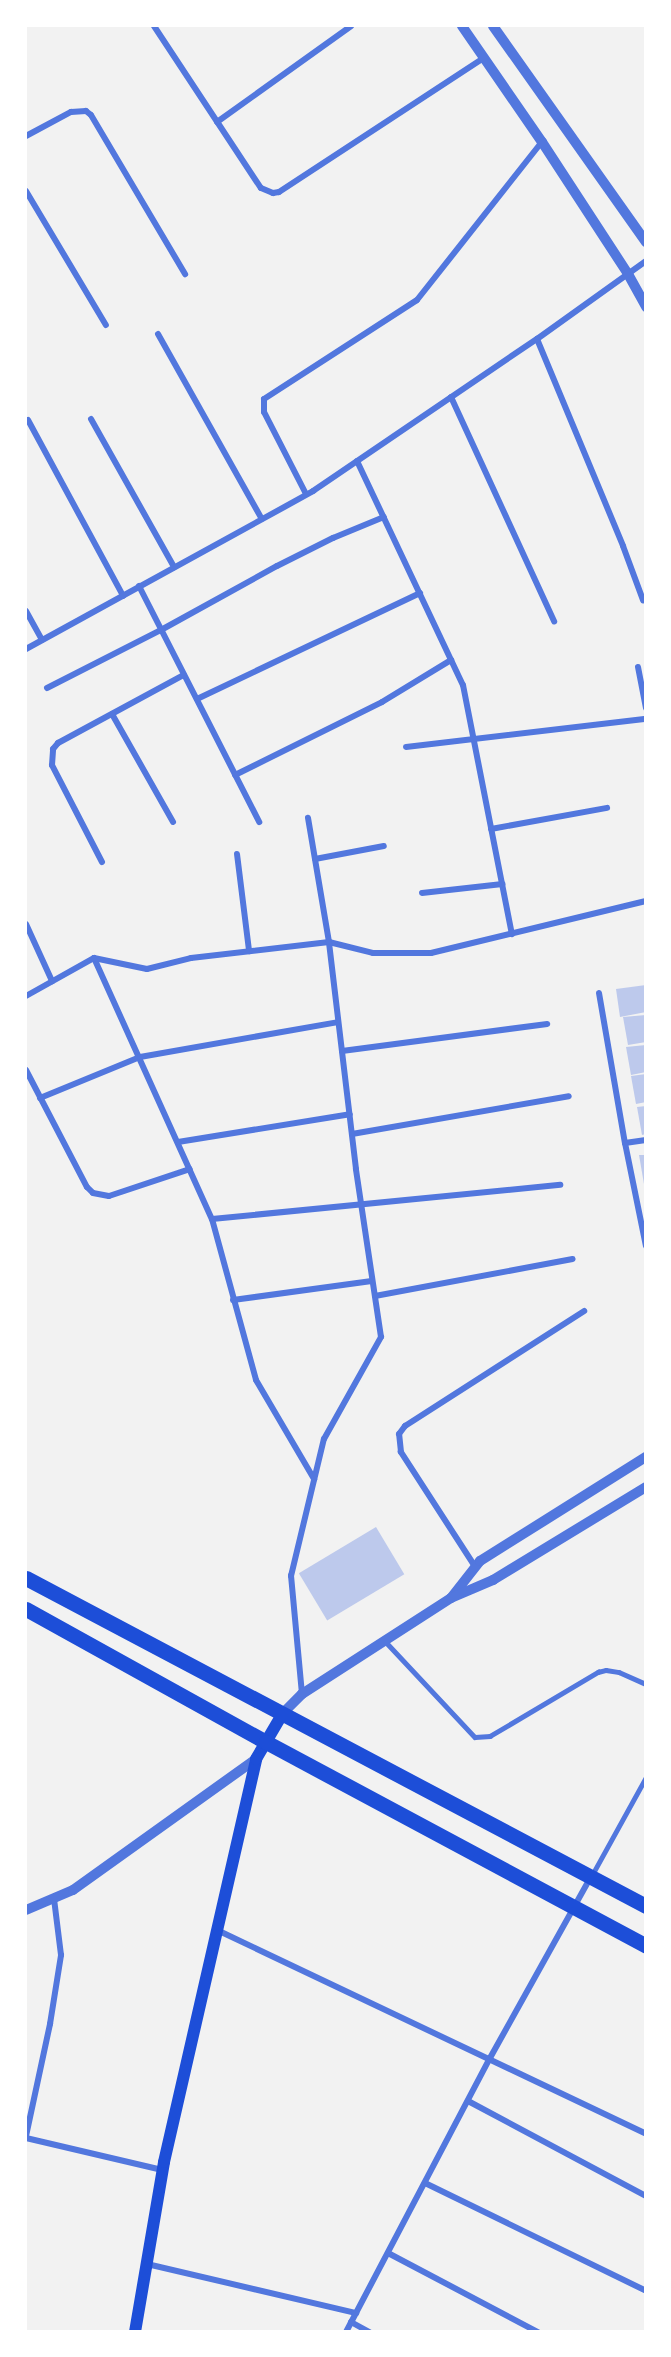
<!DOCTYPE html>
<style>
body{margin:0}
#map{position:relative;width:671px;height:2357px;overflow:hidden;background:#f2f2f2;font-family:"Exo 2",sans-serif}
div>[style]{position:absolute}
.building>*{inset:0;background:#bdc9ec;transform-origin:0 0}
.service>*{height:4.5px;margin:-2.25px;padding:0 2.25px;transform-origin:2.25px;border-radius:2.25px;background:#5277de}
.minor>*{height:6px;margin:-3px;padding:0 3px;transform-origin:3px;border-radius:3px;background:#5277de}
.tertiary>*{height:10px;margin:-5px;padding:0 5px;transform-origin:5px;border-radius:5px;background:#5277de}
.secondary>*{height:12px;margin:-6px;padding:0 6px;transform-origin:6px;border-radius:6px;background:#1d4ed8}
.primary>*{height:15px;margin:-7.5px;padding:0 7.5px;transform-origin:7.5px;border-radius:7.5px;background:#1d4ed8}
span{translate:-50% -50%;white-space:nowrap;text-align:center;line-height:1.15;-webkit-text-stroke:4.5px #fff;paint-order:stroke}
.frame{position:absolute;inset:0;border:27px solid #fff;pointer-events:none}
</style>
<div id="map">
<div class="building">
<i style="clip-path:polygon(646px 985px,646px 1012px,620px 1017px,616px 989px)"></i>
<i style="clip-path:polygon(646px 1015px,646px 1042px,628px 1045px,623px 1017px)"></i>
<i style="clip-path:polygon(646px 1045px,646px 1072px,631px 1075px,626px 1047px)"></i>
<i style="clip-path:polygon(646px 1074px,646px 1102px,636px 1104px,631px 1076px)"></i>
<i style="clip-path:polygon(646px 1106px,646px 1134px,642px 1135px,637px 1107px)"></i>
<i style="clip-path:polygon(639px 1155px,646px 1155px,646px 1184px,644px 1184px)"></i>
<i style="left:376px;top:1527px;width:55px;height:90px;rotate:59deg"></i>
</div>
<div class="service">
<i style="left:386px;top:1642px;width:130px;rotate:46.9deg"></i>
<i style="left:475px;top:1737px;width:15px;rotate:-4deg"></i>
<i style="left:490px;top:1736px;width:126px;rotate:-30.7deg"></i>
<i style="left:598px;top:1672px;width:8px;rotate:-14deg"></i>
<i style="left:606px;top:1670px;width:13px;rotate:9deg"></i>
<i style="left:619px;top:1672px;width:30px;rotate:24deg"></i>
<i style="left:592px;top:1875px;width:112px;rotate:-61.1deg"></i>
</div>
<div class="minor">
<i style="left:154px;top:26px;width:194px;rotate:56.6deg"></i>
<i style="left:261px;top:188px;width:13px;rotate:23deg"></i>
<i style="left:273px;top:193px;width:6px;rotate:-9deg"></i>
<i style="left:279px;top:192px;width:245px;rotate:-33.2deg"></i>
<i style="left:217px;top:122px;width:165px;rotate:-35.6deg"></i>
<i style="left:26px;top:136px;width:51px;rotate:-28.1deg"></i>
<i style="left:71px;top:112px;width:15px;rotate:-4deg"></i>
<i style="left:86px;top:111px;width:6px;rotate:39deg"></i>
<i style="left:91px;top:115px;width:185px;rotate:59.4deg"></i>
<i style="left:26px;top:191px;width:156px;rotate:59.2deg"></i>
<i style="left:158px;top:334px;width:212px;rotate:60.7deg"></i>
<i style="left:537px;top:339px;width:224px;rotate:67.4deg"></i>
<i style="left:623px;top:546px;width:58px;rotate:69.7deg"></i>
<i style="left:451px;top:397px;width:247px;rotate:65.3deg"></i>
<i style="left:91px;top:419px;width:170px;rotate:60.7deg"></i>
<i style="left:28px;top:420px;width:200px;rotate:61.6deg"></i>
<i style="left:357px;top:461px;width:248px;rotate:64.7deg"></i>
<i style="left:463px;top:685px;width:254px;rotate:78.9deg"></i>
<i style="left:306px;top:494px;width:92px;rotate:-117.1deg"></i>
<i style="left:264px;top:412px;width:13px;rotate:-90deg"></i>
<i style="left:264px;top:399px;width:182px;rotate:-32.9deg"></i>
<i style="left:417px;top:300px;width:201px;rotate:-51.7deg"></i>
<i style="left:139px;top:586px;width:265px;rotate:63deg"></i>
<i style="left:26px;top:611px;width:33px;rotate:61deg"></i>
<i style="left:26px;top:649px;width:328px;rotate:-28.8deg"></i>
<i style="left:313px;top:491px;width:271px;rotate:-34.2deg"></i>
<i style="left:537px;top:339px;width:134px;rotate:-35.6deg"></i>
<i style="left:638px;top:667px;width:42px;rotate:79deg"></i>
<i style="left:47px;top:688px;width:128px;rotate:-27deg"></i>
<i style="left:161px;top:630px;width:132px;rotate:-28.9deg"></i>
<i style="left:277px;top:566px;width:63px;rotate:-26.6deg"></i>
<i style="left:333px;top:538px;width:55px;rotate:-22.4deg"></i>
<i style="left:197px;top:699px;width:247px;rotate:-25.4deg"></i>
<i style="left:112px;top:714px;width:124px;rotate:60.5deg"></i>
<i style="left:406px;top:747px;width:242px;rotate:-6.7deg"></i>
<i style="left:235px;top:775px;width:164px;rotate:-26.4deg"></i>
<i style="left:382px;top:702px;width:81px;rotate:-31.3deg"></i>
<i style="left:491px;top:829px;width:118px;rotate:-10.3deg"></i>
<i style="left:237px;top:854px;width:98px;rotate:82.9deg"></i>
<i style="left:315px;top:859px;width:70px;rotate:-10.7deg"></i>
<i style="left:102px;top:862px;width:109px;rotate:-117.3deg"></i>
<i style="left:52px;top:765px;width:16px;rotate:-86deg"></i>
<i style="left:53px;top:749px;width:8px;rotate:-50deg"></i>
<i style="left:58px;top:743px;width:143px;rotate:-28.4deg"></i>
<i style="left:422px;top:893px;width:81px;rotate:-6.4deg"></i>
<i style="left:26px;top:924px;width:63px;rotate:65.5deg"></i>
<i style="left:94px;top:958px;width:286px;rotate:65.7deg"></i>
<i style="left:212px;top:1219px;width:167px;rotate:74.7deg"></i>
<i style="left:256px;top:1380px;width:115px;rotate:59.6deg"></i>
<i style="left:599px;top:993px;width:152px;rotate:80.2deg"></i>
<i style="left:625px;top:1143px;width:21px;rotate:-8deg"></i>
<i style="left:26px;top:996px;width:78px;rotate:-29.2deg"></i>
<i style="left:94px;top:958px;width:54px;rotate:11.7deg"></i>
<i style="left:147px;top:969px;width:45px;rotate:-14deg"></i>
<i style="left:191px;top:958px;width:139px;rotate:-6.6deg"></i>
<i style="left:329px;top:942px;width:45px;rotate:14deg"></i>
<i style="left:373px;top:953px;width:58px"></i>
<i style="left:431px;top:953px;width:221px;rotate:-13.6deg"></i>
<i style="left:342px;top:1051px;width:207px;rotate:-7.5deg"></i>
<i style="left:26px;top:1070px;width:132px;rotate:62.5deg"></i>
<i style="left:87px;top:1187px;width:8px;rotate:45deg"></i>
<i style="left:93px;top:1193px;width:16px;rotate:11deg"></i>
<i style="left:109px;top:1196px;width:85px;rotate:-18.4deg"></i>
<i style="left:40px;top:1098px;width:108px;rotate:-22.3deg"></i>
<i style="left:140px;top:1057px;width:201px;rotate:-10deg"></i>
<i style="left:352px;top:1134px;width:220px;rotate:-9.9deg"></i>
<i style="left:178px;top:1142px;width:174px;rotate:-9.2deg"></i>
<i style="left:625px;top:1143px;width:105px;rotate:78.5deg"></i>
<i style="left:212px;top:1219px;width:350px;rotate:-5.6deg"></i>
<i style="left:375px;top:1296px;width:201px;rotate:-10.6deg"></i>
<i style="left:233px;top:1300px;width:140px;rotate:-7.8deg"></i>
<i style="left:474px;top:1565px;width:135px;rotate:-122.9deg"></i>
<i style="left:401px;top:1452px;width:18px;rotate:-96deg"></i>
<i style="left:399px;top:1434px;width:10px;rotate:-53deg"></i>
<i style="left:405px;top:1426px;width:213px;rotate:-32.7deg"></i>
<i style="left:302px;top:1694px;width:119px;rotate:-95.3deg"></i>
<i style="left:291px;top:1576px;width:141px;rotate:-76.5deg"></i>
<i style="left:324px;top:1439px;width:117px;rotate:-60.8deg"></i>
<i style="left:381px;top:1337px;width:170px;rotate:-98.5deg"></i>
<i style="left:356px;top:1169px;width:229px;rotate:-96.8deg"></i>
<i style="left:329px;top:942px;width:126px;rotate:-99.6deg"></i>
<i style="left:217px;top:1930px;width:475px;rotate:25.4deg"></i>
<i style="left:468px;top:2101px;width:202px;rotate:28.1deg"></i>
<i style="left:26px;top:2136px;width:115px;rotate:-77.9deg"></i>
<i style="left:50px;top:2024px;width:70px;rotate:-80.9deg"></i>
<i style="left:61px;top:1955px;width:56px;rotate:-97.1deg"></i>
<i style="left:26px;top:2138px;width:140px;rotate:13.2deg"></i>
<i style="left:425px;top:2183px;width:246px;rotate:26deg"></i>
<i style="left:388px;top:2253px;width:170px;rotate:27.8deg"></i>
<i style="left:147px;top:2264px;width:215px;rotate:13.2deg"></i>
<i style="left:351px;top:2322px;width:21px;rotate:29deg"></i>
<i style="left:346px;top:2332px;width:310px;rotate:-62.3deg"></i>
<i style="left:490px;top:2058px;width:206px;rotate:-60.9deg"></i>
</div>
<div class="tertiary">
<i style="left:462px;top:26px;width:141px;rotate:55.4deg"></i>
<i style="left:542px;top:142px;width:158px;rotate:56.9deg"></i>
<i style="left:628px;top:274px;width:38px;rotate:61deg"></i>
<i style="left:493px;top:26px;width:265px;rotate:54.7deg"></i>
<i style="left:451px;top:1598px;width:47px;rotate:-51.9deg"></i>
<i style="left:480px;top:1561px;width:196px;rotate:-32.1deg"></i>
<i style="left:283px;top:1713px;width:27px;rotate:-45deg"></i>
<i style="left:302px;top:1694px;width:177px;rotate:-32.8deg"></i>
<i style="left:451px;top:1598px;width:46px;rotate:-23.2deg"></i>
<i style="left:493px;top:1580px;width:179px;rotate:-31.3deg"></i>
<i style="left:26px;top:1910px;width:51px;rotate:-23.1deg"></i>
<i style="left:73px;top:1890px;width:225px;rotate:-35.6deg"></i>
</div>
<div class="secondary">
<i style="left:135px;top:2332px;width:172px;rotate:-80.3deg"></i>
<i style="left:164px;top:2162px;width:413px;rotate:-77.1deg"></i>
<i style="left:256px;top:1759px;width:53px;rotate:-59.6deg"></i>
</div>
<div class="primary">
<i style="left:26px;top:1578px;width:701px;rotate:27.88deg"></i>
<i style="left:26px;top:1609px;width:274px;rotate:29deg"></i>
<i style="left:266px;top:1742px;width:431px;rotate:28.2deg"></i>
</div>
<div class="frame"></div>
</div>
